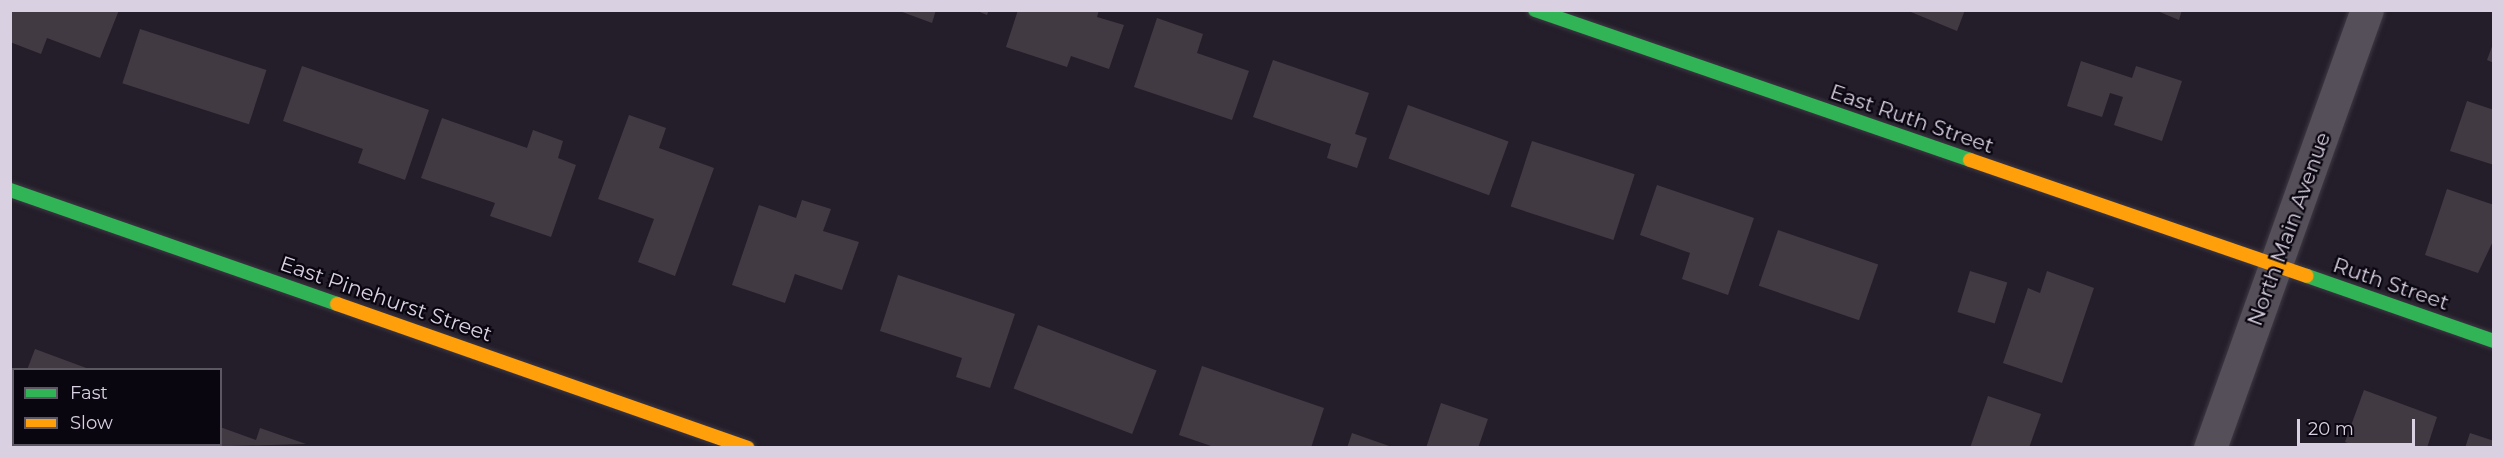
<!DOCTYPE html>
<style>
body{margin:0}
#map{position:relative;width:2504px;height:458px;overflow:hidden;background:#241e2a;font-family:Montserrat,sans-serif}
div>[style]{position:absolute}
.building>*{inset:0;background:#423a43;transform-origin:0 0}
.roads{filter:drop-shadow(0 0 2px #3e3944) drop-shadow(0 0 2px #3e3944)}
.street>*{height:33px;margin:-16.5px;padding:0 16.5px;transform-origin:16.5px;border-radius:16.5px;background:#544f59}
.fast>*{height:14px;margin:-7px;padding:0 7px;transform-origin:7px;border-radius:7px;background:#30b455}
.slow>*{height:14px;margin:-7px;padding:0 7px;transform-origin:7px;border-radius:7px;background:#ff9f0a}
span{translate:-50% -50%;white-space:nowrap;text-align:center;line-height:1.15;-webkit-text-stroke:4.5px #0a0610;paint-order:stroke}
.street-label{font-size:21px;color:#d9d1e2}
.frame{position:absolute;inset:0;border:12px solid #d9d1e2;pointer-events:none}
.legend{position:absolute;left:12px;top:368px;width:210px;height:78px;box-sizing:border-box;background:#0a0610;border:2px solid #5d5764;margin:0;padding:8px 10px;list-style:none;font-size:18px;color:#d9d1e2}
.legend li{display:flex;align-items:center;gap:12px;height:30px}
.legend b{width:30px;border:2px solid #5d5764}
.scale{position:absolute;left:2297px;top:419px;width:118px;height:27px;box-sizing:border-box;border:3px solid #d9d1e2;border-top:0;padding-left:8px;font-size:18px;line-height:21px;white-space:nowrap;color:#d9d1e2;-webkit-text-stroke:4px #0a0610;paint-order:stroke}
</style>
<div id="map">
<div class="building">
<i style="clip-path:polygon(10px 10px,119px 10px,100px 58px,47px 38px,41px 54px,10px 42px)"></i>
<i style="clip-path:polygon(897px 10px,936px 10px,932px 23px)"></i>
<i style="clip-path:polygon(975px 10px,989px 10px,987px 15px)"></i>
<i style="clip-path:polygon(1018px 10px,1099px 10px,1097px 17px,1124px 25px,1109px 69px,1071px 56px,1067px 67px,1006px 47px)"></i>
<i style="clip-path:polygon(1906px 10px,1965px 10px,1957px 31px)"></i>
<i style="clip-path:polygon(2155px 10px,2182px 10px,2179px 20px)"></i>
<i style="clip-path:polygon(1157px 18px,1203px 34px,1197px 53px,1249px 71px,1232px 120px,1134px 87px)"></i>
<i style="left:140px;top:29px;width:133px;height:57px;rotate:18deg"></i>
<i style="clip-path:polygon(2493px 44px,2494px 44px,2494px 63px,2487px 60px)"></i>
<i style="clip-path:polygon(1273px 60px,1369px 93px,1355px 134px,1367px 138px,1357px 168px,1327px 158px,1331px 144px,1253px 117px)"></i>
<i style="clip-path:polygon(2081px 61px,2132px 78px,2136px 66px,2182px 81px,2162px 141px,2114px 125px,2123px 97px,2110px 93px,2102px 117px,2067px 106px)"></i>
<i style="clip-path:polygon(302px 66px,429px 110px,405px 180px,358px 163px,363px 149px,283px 121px)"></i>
<i style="clip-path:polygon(2467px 101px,2494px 110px,2494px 165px,2450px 151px)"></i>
<i style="left:1408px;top:105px;width:107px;height:57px;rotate:20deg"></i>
<i style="clip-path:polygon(629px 115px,666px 128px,659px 148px,714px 168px,675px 276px,638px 262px,654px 219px,598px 199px)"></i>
<i style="clip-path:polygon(442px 118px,527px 148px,533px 130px,563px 141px,558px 158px,576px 165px,551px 237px,490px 216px,495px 203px,421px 178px)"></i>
<i style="left:1532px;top:141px;width:108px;height:69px;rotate:18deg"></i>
<i style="clip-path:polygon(1657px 185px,1754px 218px,1728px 295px,1682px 279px,1690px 253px,1640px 235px)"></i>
<i style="clip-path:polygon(2447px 189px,2494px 205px,2494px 239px,2478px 273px,2425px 255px)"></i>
<i style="clip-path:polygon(802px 200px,831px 209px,823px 231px,859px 242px,842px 290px,795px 274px,785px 303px,732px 285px,759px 205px,796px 218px)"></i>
<i style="left:1778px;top:230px;width:106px;height:59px;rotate:19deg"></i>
<i style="left:1970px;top:271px;width:39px;height:43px;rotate:17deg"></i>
<i style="clip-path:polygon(2047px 271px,2094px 288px,2062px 383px,2003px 363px,2028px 288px,2040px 293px)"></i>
<i style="clip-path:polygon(898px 275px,1015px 314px,990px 388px,956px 377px,962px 358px,880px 331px)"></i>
<i style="left:1038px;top:325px;width:127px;height:68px;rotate:21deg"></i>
<i style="clip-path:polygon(35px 349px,89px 369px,89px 370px,27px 370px)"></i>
<i style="clip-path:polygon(1202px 366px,1324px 408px,1311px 448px,1217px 448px,1179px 435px)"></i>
<i style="clip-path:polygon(2364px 390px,2437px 417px,2427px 448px,2361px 448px,2345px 442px)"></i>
<i style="clip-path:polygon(1988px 396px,2041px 414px,2029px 448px,1970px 448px)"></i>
<i style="clip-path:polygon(1441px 403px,1488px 419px,1478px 448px,1426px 448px)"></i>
<i style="clip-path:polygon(13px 407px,14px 407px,14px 442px,10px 441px)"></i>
<i style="clip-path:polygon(220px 427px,256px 440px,260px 428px,306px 444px,160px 448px,220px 444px)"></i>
<i style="clip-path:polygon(1352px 433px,1392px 447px,1392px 448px,1347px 448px)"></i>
<i style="clip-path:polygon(2470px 433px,2494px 441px,2494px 448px,2465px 448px)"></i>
<i style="clip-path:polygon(21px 444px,41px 444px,40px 448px)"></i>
<i style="clip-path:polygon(72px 444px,130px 444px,129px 448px)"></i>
</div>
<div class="roads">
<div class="street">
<i style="left:2210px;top:448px;width:465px;rotate:-70.3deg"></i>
</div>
<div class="fast">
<i style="left:1535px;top:10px;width:460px;rotate:19deg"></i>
<i style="left:10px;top:190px;width:346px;rotate:19.2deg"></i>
<i style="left:2307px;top:276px;width:198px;rotate:19.2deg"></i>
</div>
<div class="slow">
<i style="left:1970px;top:160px;width:356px;rotate:19deg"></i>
<i style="left:337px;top:304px;width:435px;rotate:19.3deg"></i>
</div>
</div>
<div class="street-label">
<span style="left:1912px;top:119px;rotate:19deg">East Ruth Street</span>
<span style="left:2289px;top:229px;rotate:-70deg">North Main Avenue</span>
<span style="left:2391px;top:284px;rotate:19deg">Ruth Street</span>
<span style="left:386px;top:299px;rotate:19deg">East Pinehurst Street</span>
</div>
<div class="frame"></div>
<ul class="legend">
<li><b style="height:8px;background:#30b455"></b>Fast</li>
<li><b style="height:8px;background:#ff9f0a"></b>Slow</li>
</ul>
<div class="scale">20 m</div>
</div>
